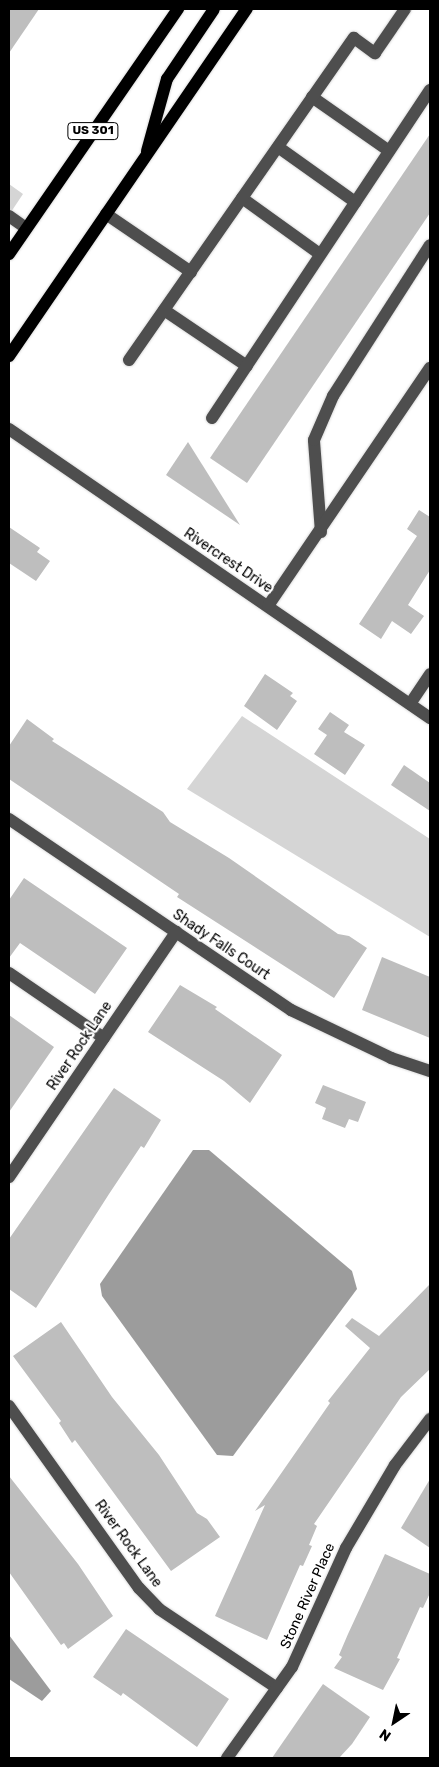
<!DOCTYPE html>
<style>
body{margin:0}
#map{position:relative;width:439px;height:1767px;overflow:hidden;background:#fff;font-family:Rubik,sans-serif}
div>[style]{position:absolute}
.green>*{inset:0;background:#d5d5d5}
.water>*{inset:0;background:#9c9c9c}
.building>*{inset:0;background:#bebebe}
.roads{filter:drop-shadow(0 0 1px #dbdbdb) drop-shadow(0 0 1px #dbdbdb)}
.minor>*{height:12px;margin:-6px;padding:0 6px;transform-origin:6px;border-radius:6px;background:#4e4e4e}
.major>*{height:12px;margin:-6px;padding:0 6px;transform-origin:6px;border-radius:6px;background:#000}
span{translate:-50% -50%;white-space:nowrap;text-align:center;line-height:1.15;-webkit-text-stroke:4.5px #fff;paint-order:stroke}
.shield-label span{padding:1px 4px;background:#fff;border:1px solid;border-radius:4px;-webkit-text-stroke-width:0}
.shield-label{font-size:12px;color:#000;font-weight:700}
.street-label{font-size:14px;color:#000}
.frame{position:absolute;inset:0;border:10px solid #000;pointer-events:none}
.north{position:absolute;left:369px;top:1697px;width:50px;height:50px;-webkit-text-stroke:4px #fff;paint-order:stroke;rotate:214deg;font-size:14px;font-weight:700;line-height:20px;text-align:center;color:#000}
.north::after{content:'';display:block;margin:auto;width:18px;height:22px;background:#000;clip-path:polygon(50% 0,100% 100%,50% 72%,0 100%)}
</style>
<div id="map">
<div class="green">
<i style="clip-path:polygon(9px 184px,23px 194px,9px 215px)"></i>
<i style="clip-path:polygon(242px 716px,430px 839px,430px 937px,187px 789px)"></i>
</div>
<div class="water">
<i style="clip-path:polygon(193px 1150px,209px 1150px,352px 1271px,357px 1289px,233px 1456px,217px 1455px,102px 1296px,100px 1284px)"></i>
<i style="clip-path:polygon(9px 1635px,51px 1691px,42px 1701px,9px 1679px)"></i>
</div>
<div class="building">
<i style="clip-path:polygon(9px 9px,39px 9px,9px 53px)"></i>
<i style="clip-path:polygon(430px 134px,430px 213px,247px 483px,210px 458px)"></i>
<i style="clip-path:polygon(188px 442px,240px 525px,166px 475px)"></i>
<i style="clip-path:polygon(419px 510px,430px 517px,430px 570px,408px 605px,424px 616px,411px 634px,392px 621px,381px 639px,359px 624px,417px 536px,407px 529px)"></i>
<i style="clip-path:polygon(9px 527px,40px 548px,37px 552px,50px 561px,36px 581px,9px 563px)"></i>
<i style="clip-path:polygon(265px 674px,293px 693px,290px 696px,297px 701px,277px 730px,244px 706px)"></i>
<i style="clip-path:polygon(330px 712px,349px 725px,344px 732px,365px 745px,345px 775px,314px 754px,327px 735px,318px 729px)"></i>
<i style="clip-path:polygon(27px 719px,54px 739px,52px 741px,163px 812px,170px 822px,229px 858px,338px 934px,349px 936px,367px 948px,334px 998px,177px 897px,179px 894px,9px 779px,9px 746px)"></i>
<i style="clip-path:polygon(404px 765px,430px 783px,430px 811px,391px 785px)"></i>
<i style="clip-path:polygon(24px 878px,127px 948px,95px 994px,20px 943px,9px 958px,9px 900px)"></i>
<i style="clip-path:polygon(382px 957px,430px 977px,430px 1038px,362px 1010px)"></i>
<i style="clip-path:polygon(180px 985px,217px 1007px,215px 1009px,282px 1055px,250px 1103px,224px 1081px,148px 1032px)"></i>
<i style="clip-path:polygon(9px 1015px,54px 1047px,9px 1112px)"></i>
<i style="clip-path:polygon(323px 1085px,366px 1102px,358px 1122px,349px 1119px,345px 1128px,322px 1119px,326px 1108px,315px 1103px)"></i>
<i style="clip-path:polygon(114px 1088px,161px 1120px,144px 1148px,141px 1146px,109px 1194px,36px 1308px,9px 1289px,9px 1239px)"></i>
<i style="clip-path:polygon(430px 1284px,430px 1369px,401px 1397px,314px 1524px,317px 1526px,309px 1545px,312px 1546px,303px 1566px,300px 1565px,267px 1640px,215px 1616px,265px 1505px,255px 1511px,330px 1403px,328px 1401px,370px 1348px,345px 1326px,352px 1318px,379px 1336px)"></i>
<i style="clip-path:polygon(61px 1322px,112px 1397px,159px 1455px,197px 1513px,207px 1519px,220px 1537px,171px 1571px,75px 1440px,72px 1443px,59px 1423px,61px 1421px,13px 1356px)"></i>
<i style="clip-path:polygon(9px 1476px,78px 1564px,113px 1616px,68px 1649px,64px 1643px,61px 1645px,9px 1572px)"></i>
<i style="clip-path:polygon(430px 1479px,430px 1548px,401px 1528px)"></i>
<i style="clip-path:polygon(385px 1554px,430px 1574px,430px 1593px,423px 1608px,420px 1607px,397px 1658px,400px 1659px,383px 1690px,334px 1668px,342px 1657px,339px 1655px,348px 1634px)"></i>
<i style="clip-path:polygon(126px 1629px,229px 1699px,197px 1747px,123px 1693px,121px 1696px,93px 1677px)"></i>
<i style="clip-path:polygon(323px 1684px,370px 1717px,352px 1744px,339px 1758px,272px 1758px)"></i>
</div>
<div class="roads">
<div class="minor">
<i style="left:312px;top:97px;width:94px;rotate:35deg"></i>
<i style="left:278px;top:147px;width:95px;rotate:35.5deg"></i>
<i style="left:242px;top:198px;width:96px;rotate:35.7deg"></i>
<i style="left:106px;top:214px;width:103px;rotate:34.3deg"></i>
<i style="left:9px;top:216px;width:21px;rotate:35deg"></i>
<i style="left:164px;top:310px;width:100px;rotate:34deg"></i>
<i style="left:129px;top:360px;width:393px;rotate:-55.1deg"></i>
<i style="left:354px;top:38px;width:26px;rotate:36deg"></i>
<i style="left:375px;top:53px;width:53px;rotate:-55.7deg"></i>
<i style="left:212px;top:418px;width:394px;rotate:-56.4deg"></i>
<i style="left:9px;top:429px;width:511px;rotate:34.47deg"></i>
<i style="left:321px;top:532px;width:92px;rotate:-94.4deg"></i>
<i style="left:314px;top:440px;width:48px;rotate:-66.6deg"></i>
<i style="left:333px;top:396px;width:179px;rotate:-57.3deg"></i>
<i style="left:268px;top:606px;width:288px;rotate:-55.8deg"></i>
<i style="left:410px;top:704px;width:36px;rotate:-56deg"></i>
<i style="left:9px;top:819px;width:341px;rotate:34.1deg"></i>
<i style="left:291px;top:1010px;width:111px;rotate:25.6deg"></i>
<i style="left:391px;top:1058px;width:41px;rotate:18.4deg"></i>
<i style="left:9px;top:973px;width:115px;rotate:34.4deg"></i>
<i style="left:9px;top:1177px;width:297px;rotate:-55.7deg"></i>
<i style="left:9px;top:1406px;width:224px;rotate:54.5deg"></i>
<i style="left:139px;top:1588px;width:29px;rotate:46deg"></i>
<i style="left:159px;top:1609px;width:142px;rotate:33.8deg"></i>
<i style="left:227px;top:1758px;width:112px;rotate:-54.5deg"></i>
<i style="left:292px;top:1667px;width:131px;rotate:-65.6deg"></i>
<i style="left:346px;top:1548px;width:96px;rotate:-59.4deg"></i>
<i style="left:395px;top:1465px;width:58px;rotate:-52.7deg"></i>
</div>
<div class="major">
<i style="left:147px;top:151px;width:75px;rotate:-74.5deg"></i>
<i style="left:167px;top:79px;width:84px;rotate:-56.1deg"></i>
<i style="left:9px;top:254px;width:298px;rotate:-55.4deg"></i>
<i style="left:9px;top:356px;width:421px;rotate:-55.6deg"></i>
</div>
</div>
<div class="shield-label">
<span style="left:93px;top:131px">US 301</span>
</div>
<div class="street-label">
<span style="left:228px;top:561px;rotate:34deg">Rivercrest Drive</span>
<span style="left:221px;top:945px;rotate:34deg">Shady Falls Court</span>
<span style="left:80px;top:1046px;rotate:-56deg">River Rock Lane</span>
<span style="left:128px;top:1544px;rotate:54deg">River Rock Lane</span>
<span style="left:308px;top:1596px;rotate:-66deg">Stone River Place</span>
</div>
<div class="frame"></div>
<div class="north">N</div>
</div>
